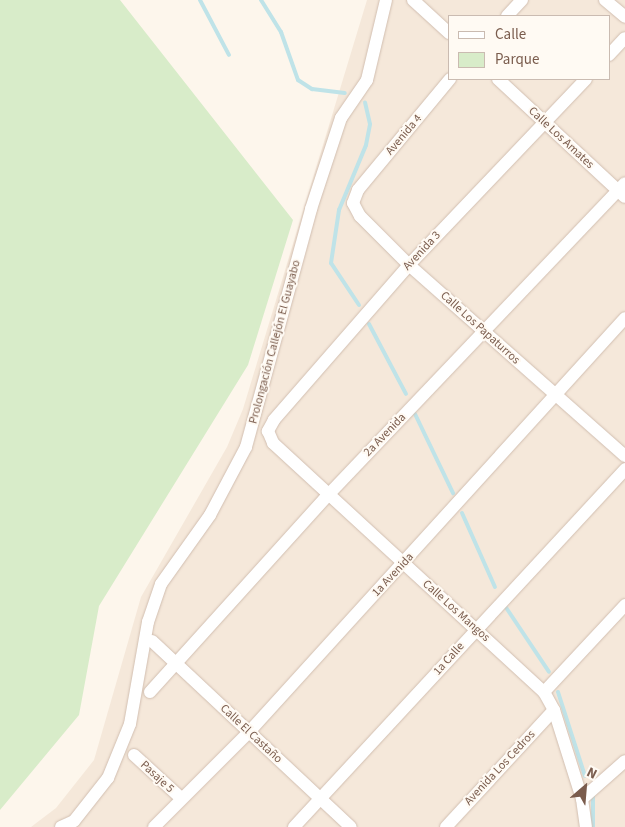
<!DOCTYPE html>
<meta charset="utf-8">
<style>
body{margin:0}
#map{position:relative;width:625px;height:827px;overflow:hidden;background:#fdf6ec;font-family:"Source Sans 3",sans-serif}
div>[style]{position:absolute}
.residential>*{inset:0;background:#f5e8da}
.green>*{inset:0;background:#d8ecc9}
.stream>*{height:4px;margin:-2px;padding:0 2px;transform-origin:2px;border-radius:2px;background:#bfe3e8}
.roads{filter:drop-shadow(0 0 1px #d1beb0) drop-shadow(0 0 1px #d1beb0)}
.minor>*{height:12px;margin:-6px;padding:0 6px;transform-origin:6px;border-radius:6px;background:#fff}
span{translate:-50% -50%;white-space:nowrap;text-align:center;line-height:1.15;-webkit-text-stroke:4px #fffaf3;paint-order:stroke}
.street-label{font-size:12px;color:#7a5c4d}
.legend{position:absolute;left:448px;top:15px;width:162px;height:65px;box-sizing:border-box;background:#fffaf3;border:1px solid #cabbb1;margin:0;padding:6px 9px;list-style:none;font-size:15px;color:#7a5c4d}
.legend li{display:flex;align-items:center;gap:10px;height:25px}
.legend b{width:25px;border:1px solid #cabbb1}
.north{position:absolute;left:560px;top:762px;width:50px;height:50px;-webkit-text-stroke:4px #fffaf3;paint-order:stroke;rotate:27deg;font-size:14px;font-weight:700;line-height:20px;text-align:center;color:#7a5c4d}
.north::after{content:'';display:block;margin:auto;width:18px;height:22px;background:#7a5c4d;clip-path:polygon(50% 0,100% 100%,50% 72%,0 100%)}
</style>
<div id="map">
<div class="residential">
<i style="clip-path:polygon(evenodd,367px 0,625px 0,625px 827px,31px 827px,56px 808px,94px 760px,141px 597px,227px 447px,243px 409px,367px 0,449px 16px,609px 16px,609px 79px,449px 79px,449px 16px)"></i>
</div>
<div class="green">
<i style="clip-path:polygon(0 0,120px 0,293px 220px,248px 365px,99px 606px,79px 715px,0 810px)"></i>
</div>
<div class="stream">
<i style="left:200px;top:0;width:62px;rotate:62.2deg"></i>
<i style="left:261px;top:0;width:38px;rotate:58deg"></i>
<i style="left:281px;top:32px;width:51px;rotate:70.5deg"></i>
<i style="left:298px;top:80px;width:17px;rotate:33deg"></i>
<i style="left:312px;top:89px;width:33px;rotate:7deg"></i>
<i style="left:359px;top:305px;width:50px;rotate:-123.7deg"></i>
<i style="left:331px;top:263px;width:54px;rotate:-81.4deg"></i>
<i style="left:339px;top:210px;width:70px;rotate:-67.4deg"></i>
<i style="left:366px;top:145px;width:21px;rotate:-79deg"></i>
<i style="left:370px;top:124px;width:22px;rotate:-103deg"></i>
<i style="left:369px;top:324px;width:79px;rotate:62.1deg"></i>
<i style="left:415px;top:414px;width:88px;rotate:64.3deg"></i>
<i style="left:462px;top:513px;width:81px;rotate:66deg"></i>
<i style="left:505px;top:606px;width:79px;rotate:56.3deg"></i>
<i style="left:558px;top:692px;width:88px;rotate:72.2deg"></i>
<i style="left:593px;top:827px;width:32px;rotate:-90deg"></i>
</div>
<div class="roads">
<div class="minor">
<i style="left:413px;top:0;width:49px;rotate:42.5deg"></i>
<i style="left:605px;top:0;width:26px;rotate:40deg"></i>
<i style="left:507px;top:16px;width:22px;rotate:-47deg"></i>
<i style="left:609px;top:55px;width:23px;rotate:-47deg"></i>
<i style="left:450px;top:79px;width:144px;rotate:129.7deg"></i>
<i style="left:358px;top:190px;width:14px;rotate:111deg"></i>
<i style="left:353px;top:203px;width:15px;rotate:62deg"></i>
<i style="left:360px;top:216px;width:69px;rotate:45deg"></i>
<i style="left:409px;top:265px;width:288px;rotate:41.5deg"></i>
<i style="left:498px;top:79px;width:173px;rotate:42.9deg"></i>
<i style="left:586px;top:79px;width:257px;rotate:133.6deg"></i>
<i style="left:409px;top:265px;width:206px;rotate:131.1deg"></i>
<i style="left:274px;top:420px;width:13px;rotate:119deg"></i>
<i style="left:268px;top:431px;width:13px;rotate:67deg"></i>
<i style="left:273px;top:443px;width:368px;rotate:42.6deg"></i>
<i style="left:544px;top:692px;width:21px;rotate:61deg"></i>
<i style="left:554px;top:710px;width:93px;rotate:72.5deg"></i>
<i style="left:582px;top:799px;width:28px;rotate:82deg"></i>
<i style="left:152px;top:641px;width:272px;rotate:43.1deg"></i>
<i style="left:150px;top:692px;width:267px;rotate:-47.9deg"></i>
<i style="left:329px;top:494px;width:429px;rotate:-46.4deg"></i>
<i style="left:544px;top:692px;width:119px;rotate:-47deg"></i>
<i style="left:134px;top:755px;width:64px;rotate:42.5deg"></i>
<i style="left:582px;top:799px;width:57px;rotate:-41.5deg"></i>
<i style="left:61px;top:827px;width:14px;rotate:-25deg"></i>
<i style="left:74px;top:821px;width:55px;rotate:-51.7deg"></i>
<i style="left:108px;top:778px;width:58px;rotate:-67.8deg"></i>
<i style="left:130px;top:724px;width:104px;rotate:-80deg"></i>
<i style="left:148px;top:622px;width:40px;rotate:-71.1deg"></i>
<i style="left:161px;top:584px;width:85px;rotate:-54.6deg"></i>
<i style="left:210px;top:515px;width:77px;rotate:-62.1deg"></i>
<i style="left:246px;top:447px;width:247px;rotate:-74.7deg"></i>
<i style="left:311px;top:209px;width:96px;rotate:-71.8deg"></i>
<i style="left:341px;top:118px;width:46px;rotate:-55.6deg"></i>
<i style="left:367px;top:80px;width:82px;rotate:-76.6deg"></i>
<i style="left:154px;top:827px;width:134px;rotate:-45deg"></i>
<i style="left:249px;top:732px;width:559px;rotate:-47.75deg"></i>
<i style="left:294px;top:827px;width:488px;rotate:-47.2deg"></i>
<i style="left:446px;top:827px;width:159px;rotate:-47.3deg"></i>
</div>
</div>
<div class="street-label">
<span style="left:404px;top:135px;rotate:-50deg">Avenida 4</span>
<span style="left:561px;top:138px;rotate:43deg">Calle Los Amates</span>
<span style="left:422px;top:251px;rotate:-47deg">Avenida 3</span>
<span style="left:480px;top:328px;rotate:42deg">Calle Los Papaturros</span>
<span style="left:275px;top:342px;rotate:-75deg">Prolongación Callejón El Guayabo</span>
<span style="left:385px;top:435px;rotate:-46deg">2a Avenida</span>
<span style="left:393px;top:575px;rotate:-47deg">1a Avenida</span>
<span style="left:456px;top:611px;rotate:42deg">Calle Los Mangos</span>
<span style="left:449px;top:659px;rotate:-48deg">1a Calle</span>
<span style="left:251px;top:734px;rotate:43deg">Calle El Castaño</span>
<span style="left:500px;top:768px;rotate:-47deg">Avenida Los Cedros</span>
<span style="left:157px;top:777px;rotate:43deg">Pasaje 5</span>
</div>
<ul class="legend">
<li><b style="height:6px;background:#fff"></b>Calle</li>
<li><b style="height:14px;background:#d8ecc9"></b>Parque</li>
</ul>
<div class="north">N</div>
</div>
